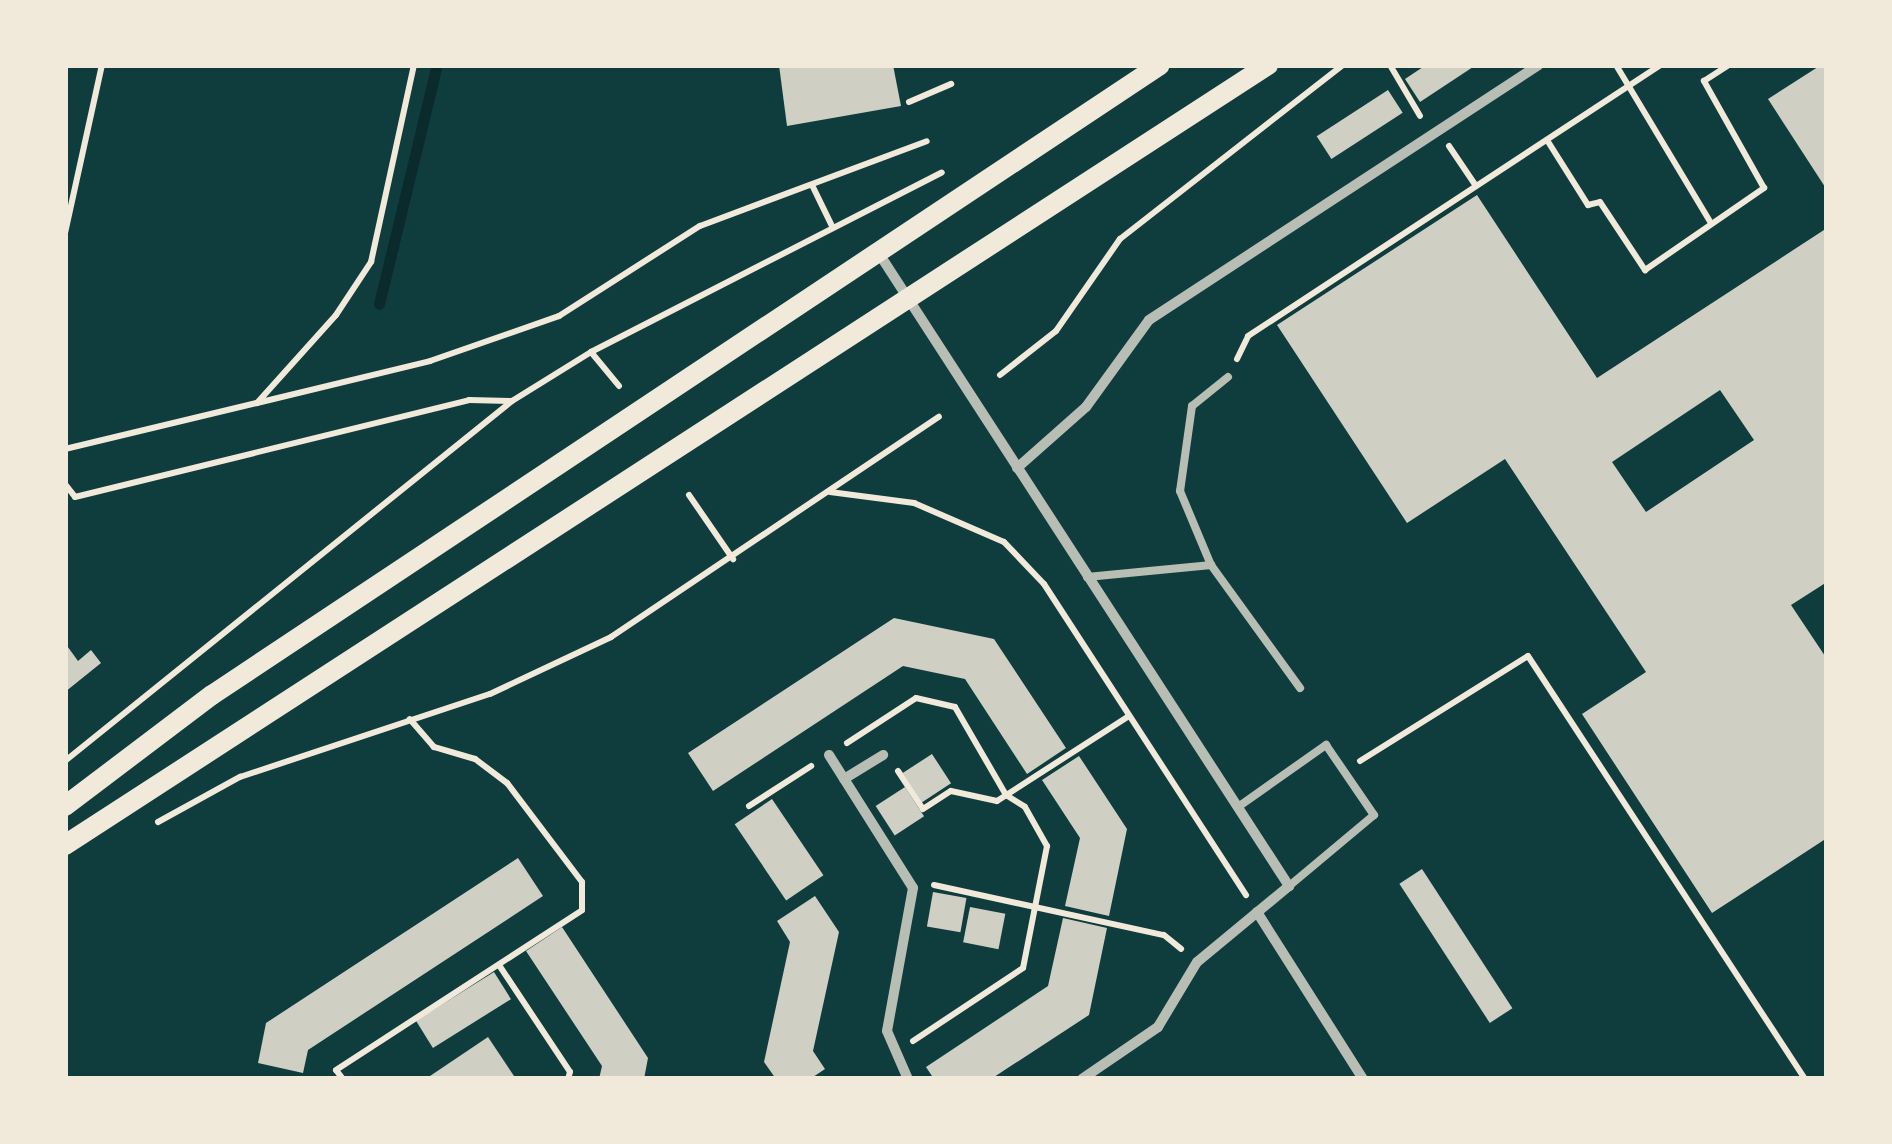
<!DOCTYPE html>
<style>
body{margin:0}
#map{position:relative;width:1892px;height:1144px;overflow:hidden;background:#0f3d3e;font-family:"Exo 2",sans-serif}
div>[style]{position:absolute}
.stream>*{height:11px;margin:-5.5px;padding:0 5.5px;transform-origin:5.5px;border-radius:5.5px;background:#0a2a2b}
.building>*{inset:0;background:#cfcfc3;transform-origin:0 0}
.path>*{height:6px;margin:-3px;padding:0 3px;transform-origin:3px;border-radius:3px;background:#f1e9da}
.service>*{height:8px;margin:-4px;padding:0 4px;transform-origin:4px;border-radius:4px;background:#b8beb3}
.minor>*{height:10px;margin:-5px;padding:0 5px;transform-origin:5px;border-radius:5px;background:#b8beb3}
.secondary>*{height:20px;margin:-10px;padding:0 10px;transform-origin:10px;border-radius:10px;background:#f1e9da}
span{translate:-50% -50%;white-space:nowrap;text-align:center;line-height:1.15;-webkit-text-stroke:8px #f1e9da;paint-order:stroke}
.frame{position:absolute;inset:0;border:68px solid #f1e9da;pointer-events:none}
</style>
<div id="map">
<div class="stream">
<i style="left:379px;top:304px;width:246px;rotate:-76.4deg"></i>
</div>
<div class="building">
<i style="clip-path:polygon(779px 65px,893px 65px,901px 106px,787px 126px)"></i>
<i style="clip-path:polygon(1426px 65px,1476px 65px,1420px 102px,1405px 79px)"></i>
<i style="clip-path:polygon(1821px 65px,1827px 65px,1827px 190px,1768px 99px)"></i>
<i style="left:1388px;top:90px;width:27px;height:85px;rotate:57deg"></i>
<i style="clip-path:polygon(evenodd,1477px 195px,1597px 378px,1827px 228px,1827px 582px,1791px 605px,1827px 659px,1827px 838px,1712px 913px,1582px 714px,1646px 672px,1505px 459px,1407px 523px,1277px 325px,1477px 195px,1720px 390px,1754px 440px,1646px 512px,1612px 462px,1720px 390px)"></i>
<i style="clip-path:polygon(894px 618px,994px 639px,1066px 748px,1027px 774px,965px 679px,903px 666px,713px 791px,688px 753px)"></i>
<i style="clip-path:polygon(65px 643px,78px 661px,91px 650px,101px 663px,65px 692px)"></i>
<i style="left:932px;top:754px;width:35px;height:35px;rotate:57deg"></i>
<i style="clip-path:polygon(1079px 756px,1127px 829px,1109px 916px,1065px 906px,1080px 838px,1042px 780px)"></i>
<i style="left:905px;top:787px;width:35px;height:35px;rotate:57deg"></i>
<i style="left:772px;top:799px;width:92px;height:45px;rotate:56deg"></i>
<i style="clip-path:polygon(518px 858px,543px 896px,308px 1050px,303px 1073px,258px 1063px,266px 1023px)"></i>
<i style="left:1422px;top:869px;width:166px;height:27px;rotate:57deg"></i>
<i style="left:933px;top:892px;width:34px;height:35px;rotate:10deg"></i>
<i style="clip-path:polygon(815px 896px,839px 932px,813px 1051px,825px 1069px,810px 1079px,776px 1079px,764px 1062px,790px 942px,777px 921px)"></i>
<i style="left:970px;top:907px;width:36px;height:36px;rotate:11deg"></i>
<i style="clip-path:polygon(1063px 918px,1107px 928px,1089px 1015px,991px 1079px,934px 1079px,926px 1067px,1048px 986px)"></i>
<i style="clip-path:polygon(562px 927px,648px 1058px,644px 1079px,599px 1079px,602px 1066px,526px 951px)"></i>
<i style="left:494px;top:972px;width:32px;height:92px;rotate:58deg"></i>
<i style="clip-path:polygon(488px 1037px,516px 1079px,432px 1079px,430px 1076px)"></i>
</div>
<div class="path">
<i style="left:1390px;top:65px;width:59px;rotate:59.5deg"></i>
<i style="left:1616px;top:65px;width:184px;rotate:59deg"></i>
<i style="left:909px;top:102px;width:46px;rotate:-23.2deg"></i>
<i style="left:1547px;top:140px;width:77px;rotate:57.8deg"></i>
<i style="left:1588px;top:205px;width:12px;rotate:-14deg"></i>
<i style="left:1600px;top:202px;width:82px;rotate:56.5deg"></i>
<i style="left:1645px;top:270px;width:145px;rotate:-34.6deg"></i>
<i style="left:1764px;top:188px;width:123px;rotate:-119.3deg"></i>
<i style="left:1704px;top:81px;width:30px;rotate:-33deg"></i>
<i style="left:1449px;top:146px;width:48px;rotate:56deg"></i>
<i style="left:812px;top:185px;width:46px;rotate:64deg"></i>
<i style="left:65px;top:233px;width:172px;rotate:-77.6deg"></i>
<i style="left:591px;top:352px;width:44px;rotate:50.5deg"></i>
<i style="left:1237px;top:359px;width:25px;rotate:-64deg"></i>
<i style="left:1248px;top:336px;width:494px;rotate:-33.3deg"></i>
<i style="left:1000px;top:375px;width:71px;rotate:-38.2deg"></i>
<i style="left:1056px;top:331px;width:112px;rotate:-55.2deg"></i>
<i style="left:1120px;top:239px;width:283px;rotate:-38deg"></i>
<i style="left:257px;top:403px;width:178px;rotate:-13.6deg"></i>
<i style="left:430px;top:361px;width:137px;rotate:-19.2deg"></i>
<i style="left:559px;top:316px;width:167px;rotate:-32.6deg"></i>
<i style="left:700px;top:226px;width:242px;rotate:-20.5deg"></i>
<i style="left:65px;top:449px;width:197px;rotate:-13.5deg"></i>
<i style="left:257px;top:403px;width:118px;rotate:-48.1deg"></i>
<i style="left:336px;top:315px;width:64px;rotate:-56.6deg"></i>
<i style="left:371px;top:262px;width:202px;rotate:-77.7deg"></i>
<i style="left:65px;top:484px;width:16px;rotate:52deg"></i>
<i style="left:75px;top:497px;width:406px;rotate:-13.8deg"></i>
<i style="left:469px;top:400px;width:41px;rotate:1.4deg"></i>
<i style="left:830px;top:492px;width:85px;rotate:7.5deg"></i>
<i style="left:914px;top:503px;width:98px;rotate:23.4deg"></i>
<i style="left:1004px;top:542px;width:58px;rotate:46.4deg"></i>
<i style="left:1044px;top:584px;width:371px;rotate:57deg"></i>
<i style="left:689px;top:495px;width:78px;rotate:55.5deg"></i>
<i style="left:847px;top:743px;width:82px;rotate:-33.1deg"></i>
<i style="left:916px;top:698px;width:40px;rotate:13deg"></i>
<i style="left:955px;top:707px;width:102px;rotate:59.9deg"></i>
<i style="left:1006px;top:795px;width:22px;rotate:32deg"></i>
<i style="left:1025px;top:807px;width:45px;rotate:60.6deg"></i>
<i style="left:1047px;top:846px;width:124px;rotate:101.1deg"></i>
<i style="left:1023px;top:968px;width:132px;rotate:146.4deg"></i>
<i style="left:65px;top:761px;width:574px;rotate:-38.85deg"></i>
<i style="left:512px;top:401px;width:93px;rotate:-31.8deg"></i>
<i style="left:591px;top:352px;width:394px;rotate:-27.1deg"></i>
<i style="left:1360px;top:761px;width:198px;rotate:-32deg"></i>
<i style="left:1528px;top:656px;width:506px;rotate:56.78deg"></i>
<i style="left:898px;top:771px;width:45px;rotate:56.7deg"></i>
<i style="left:923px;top:809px;width:33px;rotate:-33deg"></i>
<i style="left:951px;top:791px;width:47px;rotate:12.3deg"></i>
<i style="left:997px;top:801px;width:157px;rotate:-32.8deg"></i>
<i style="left:749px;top:806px;width:74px;rotate:-32.8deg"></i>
<i style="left:158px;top:822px;width:94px;rotate:-28.8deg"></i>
<i style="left:240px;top:777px;width:263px;rotate:-18.4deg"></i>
<i style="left:490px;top:694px;width:134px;rotate:-25.2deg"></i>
<i style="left:611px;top:637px;width:395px;rotate:-33.9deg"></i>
<i style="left:934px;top:885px;width:235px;rotate:12.3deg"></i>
<i style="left:1164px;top:935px;width:22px;rotate:39deg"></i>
<i style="left:499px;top:965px;width:128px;rotate:56.4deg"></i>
<i style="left:570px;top:1072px;width:7px;rotate:106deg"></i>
<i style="left:343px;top:1079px;width:11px;rotate:-128deg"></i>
<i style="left:336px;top:1070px;width:293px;rotate:-33deg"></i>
<i style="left:582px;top:910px;width:28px;rotate:-90deg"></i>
<i style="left:582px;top:882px;width:124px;rotate:-127.1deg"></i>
<i style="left:507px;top:783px;width:40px;rotate:-143deg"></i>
<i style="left:475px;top:759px;width:43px;rotate:-163.7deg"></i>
<i style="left:434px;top:747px;width:37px;rotate:-131deg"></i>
</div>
<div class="service">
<i style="left:1228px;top:377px;width:46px;rotate:141.1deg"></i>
<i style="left:1192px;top:406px;width:86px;rotate:98deg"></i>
<i style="left:1180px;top:491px;width:80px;rotate:67.3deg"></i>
<i style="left:1211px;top:565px;width:152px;rotate:54.1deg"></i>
<i style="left:1087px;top:577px;width:125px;rotate:-5.5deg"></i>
<i style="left:1238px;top:807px;width:108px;rotate:-35.2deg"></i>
<i style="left:1326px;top:745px;width:85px;rotate:55.6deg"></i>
<i style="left:1374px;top:815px;width:111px;rotate:140.1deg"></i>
</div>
<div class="minor">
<i style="left:878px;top:252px;width:756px;rotate:57.05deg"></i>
<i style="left:1289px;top:886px;width:119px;rotate:140.4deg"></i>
<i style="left:1197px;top:962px;width:76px;rotate:121deg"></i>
<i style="left:1158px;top:1027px;width:92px;rotate:145.6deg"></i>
<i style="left:1017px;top:468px;width:92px;rotate:-41.5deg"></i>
<i style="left:1086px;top:407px;width:107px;rotate:-54.1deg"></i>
<i style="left:1149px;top:320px;width:465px;rotate:-33.2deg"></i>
<i style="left:829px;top:755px;width:157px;rotate:57.7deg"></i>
<i style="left:913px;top:888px;width:145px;rotate:100.3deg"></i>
<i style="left:887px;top:1031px;width:52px;rotate:66.4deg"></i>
<i style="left:844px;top:779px;width:46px;rotate:-31.6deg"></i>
<i style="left:1257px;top:912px;width:198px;rotate:57.6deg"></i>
</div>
<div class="secondary">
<i style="left:65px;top:806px;width:184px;rotate:-37.1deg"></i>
<i style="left:212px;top:695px;width:1138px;rotate:-33.61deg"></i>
<i style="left:65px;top:845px;width:1434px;rotate:-32.96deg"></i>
</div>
<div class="frame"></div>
</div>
